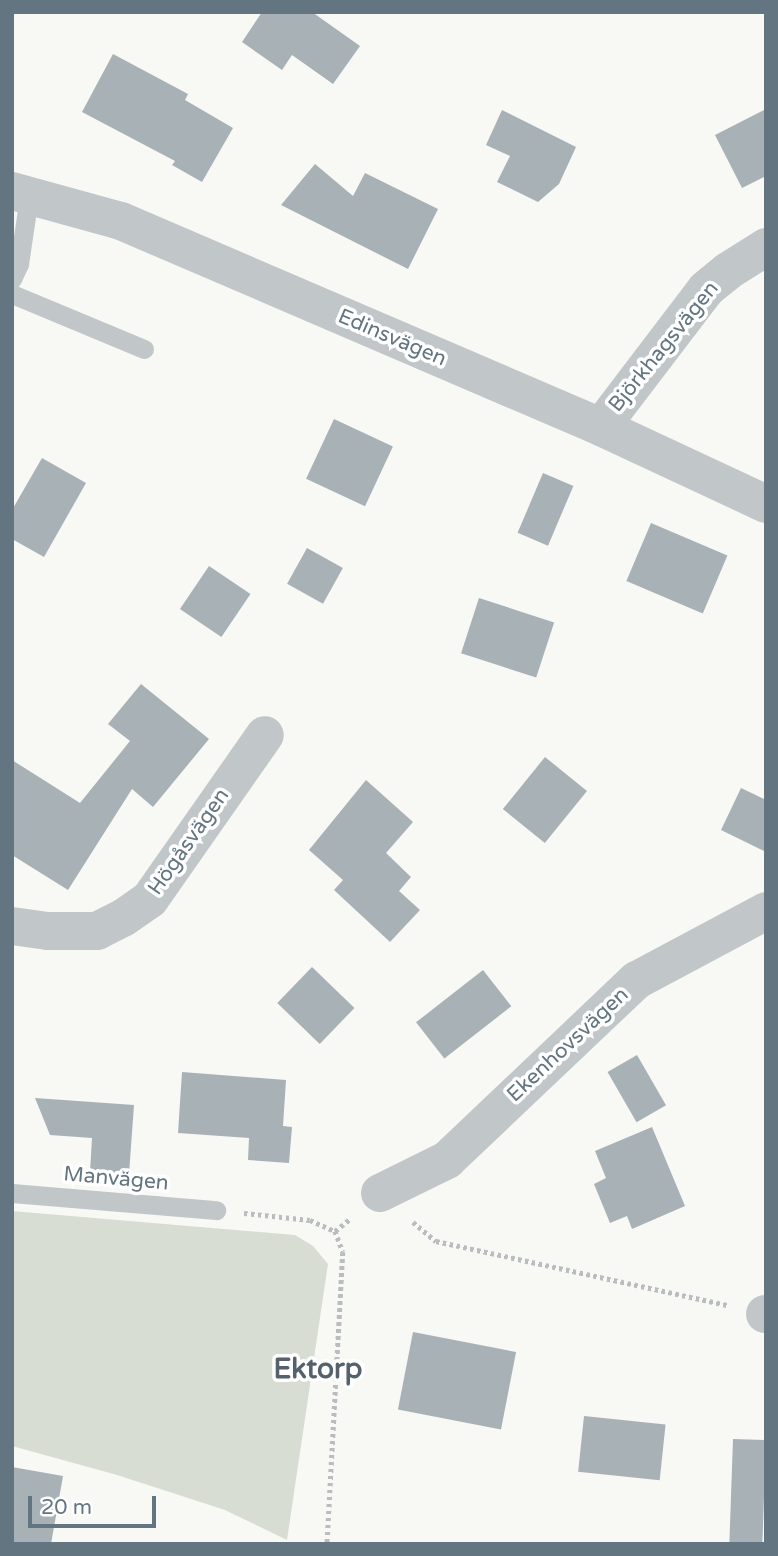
<!DOCTYPE html>
<meta charset="utf-8">
<style>
body{margin:0}
#map{position:relative;width:778px;height:1556px;overflow:hidden;background:#f8f8f5;font-family:"Varela Round",sans-serif}
div>[style]{position:absolute}
.green>*{inset:0;background:#d8ddd4}
.building>*{inset:0;background:#a8b1b6;transform-origin:0 0}
.path>*{height:4.5px;margin-top:-2.25px;transform-origin:0;background:repeating-linear-gradient(90deg,#b9bdc0 0 3.5px,transparent 0 7px)}
.lane>*{height:19px;margin:-9.5px;padding:0 9.5px;transform-origin:9.5px;border-radius:9.5px;background:#c1c6c9}
.street>*{height:38px;margin:-19px;padding:0 19px;transform-origin:19px;border-radius:19px;background:#c1c6c9}
span{translate:-50% -50%;white-space:nowrap;text-align:center;line-height:1.15;-webkit-text-stroke:7px #fff;paint-order:stroke}
.street-label{font-size:21px;color:#637580}
.district-label{font-size:28px;color:#55626b;font-weight:700}
.frame{position:absolute;inset:0;border:14px solid #637580;pointer-events:none}
.scale{position:absolute;left:28px;top:1496px;width:128px;height:32px;box-sizing:border-box;border:4px solid #637580;border-top:0;padding-left:9px;font-size:21px;line-height:24px;white-space:nowrap;color:#637580;-webkit-text-stroke:5px #fff;paint-order:stroke}
</style>
<div id="map">
<div class="green">
<i style="clip-path:polygon(12px 1211px,295px 1235px,313px 1246px,328px 1264px,287px 1540px,225px 1510px,117px 1475px,12px 1446px)"></i>
</div>
<div class="building">
<i style="clip-path:polygon(262px 12px,312px 12px,360px 46px,333px 84px,292px 55px,282px 70px,242px 42px)"></i>
<i style="clip-path:polygon(113px 54px,188px 94px,185px 100px,233px 128px,202px 182px,172px 165px,175px 161px,82px 112px)"></i>
<i style="clip-path:polygon(766px 109px,766px 176px,742px 188px,715px 135px)"></i>
<i style="clip-path:polygon(502px 110px,576px 147px,559px 184px,538px 202px,497px 182px,510px 156px,486px 145px)"></i>
<i style="clip-path:polygon(315px 164px,353px 196px,365px 173px,438px 209px,408px 269px,281px 205px)"></i>
<i style="left:334px;top:419px;width:65px;height:66px;rotate:25deg"></i>
<i style="clip-path:polygon(42px 458px,86px 483px,44px 557px,12px 539px,12px 510px)"></i>
<i style="left:543px;top:473px;width:33px;height:65px;rotate:23deg"></i>
<i style="left:651px;top:523px;width:83px;height:63px;rotate:23deg"></i>
<i style="left:307px;top:548px;width:41px;height:41px;rotate:29deg"></i>
<i style="left:209px;top:566px;width:50px;height:52px;rotate:34deg"></i>
<i style="left:479px;top:598px;width:79px;height:58px;rotate:18deg"></i>
<i style="clip-path:polygon(141px 684px,209px 739px,153px 807px,132px 789px,68px 890px,12px 855px,12px 760px,80px 803px,130px 741px,108px 724px)"></i>
<i style="left:545px;top:757px;width:54px;height:67px;rotate:39deg"></i>
<i style="clip-path:polygon(366px 780px,413px 822px,386px 853px,411px 877px,399px 891px,420px 910px,390px 942px,334px 890px,343px 880px,309px 850px)"></i>
<i style="clip-path:polygon(741px 788px,766px 800px,766px 852px,721px 830px)"></i>
<i style="left:312px;top:967px;width:59px;height:50px;rotate:44deg"></i>
<i style="left:483px;top:970px;width:46px;height:85px;rotate:52deg"></i>
<i style="left:637px;top:1055px;width:58px;height:34px;rotate:60deg"></i>
<i style="clip-path:polygon(182px 1072px,286px 1080px,283px 1126px,292px 1127px,289px 1163px,248px 1160px,249px 1138px,178px 1133px)"></i>
<i style="clip-path:polygon(35px 1098px,134px 1105px,129px 1174px,90px 1172px,92px 1138px,50px 1135px)"></i>
<i style="clip-path:polygon(652px 1127px,685px 1206px,632px 1229px,627px 1216px,610px 1223px,594px 1184px,606px 1178px,595px 1151px)"></i>
<i style="left:413px;top:1332px;width:105px;height:79px;rotate:11deg"></i>
<i style="left:584px;top:1416px;width:82px;height:56px;rotate:6deg"></i>
<i style="left:733px;top:1439px;width:33px;height:105px;rotate:2deg"></i>
<i style="clip-path:polygon(12px 1467px,63px 1476px,51px 1544px,12px 1544px)"></i>
</div>
<div class="path">
<i style="left:244px;top:1213px;width:66px;rotate:6.1deg"></i>
<i style="left:310px;top:1220px;width:27px;rotate:24deg"></i>
<i style="left:335px;top:1231px;width:22px;rotate:69deg"></i>
<i style="left:343px;top:1252px;width:292px;rotate:93.1deg"></i>
<i style="left:413px;top:1222px;width:30px;rotate:40deg"></i>
<i style="left:436px;top:1241px;width:298px;rotate:12.4deg"></i>
<i style="left:335px;top:1231px;width:21px;rotate:-39deg"></i>
</div>
<div class="lane">
<i style="left:12px;top:279px;width:17px;rotate:-65deg"></i>
<i style="left:19px;top:264px;width:69px;rotate:-81.6deg"></i>
<i style="left:12px;top:294px;width:143px;rotate:22.6deg"></i>
<i style="left:12px;top:1193px;width:205px;rotate:4.8deg"></i>
</div>
<div class="street">
<i style="left:12px;top:191px;width:113px;rotate:15.4deg"></i>
<i style="left:121px;top:221px;width:522px;rotate:23.23deg"></i>
<i style="left:601px;top:427px;width:182px;rotate:25deg"></i>
<i style="left:601px;top:427px;width:173px;rotate:-52.7deg"></i>
<i style="left:706px;top:289px;width:28px;rotate:-39deg"></i>
<i style="left:728px;top:271px;width:45px;rotate:-32.3deg"></i>
<i style="left:12px;top:926px;width:36px;rotate:8deg"></i>
<i style="left:48px;top:931px;width:49px"></i>
<i style="left:97px;top:931px;width:29px;rotate:-27deg"></i>
<i style="left:123px;top:918px;width:33px;rotate:-35deg"></i>
<i style="left:150px;top:899px;width:200px;rotate:-55deg"></i>
<i style="left:380px;top:1193px;width:75px;rotate:-26.2deg"></i>
<i style="left:447px;top:1160px;width:262px;rotate:-43.5deg"></i>
<i style="left:637px;top:980px;width:146px;rotate:-28.1deg"></i>
<i style="left:765px;top:1314px;width:1px"></i>
</div>
<div class="street-label">
<span style="left:392px;top:338px;rotate:23deg">Edinsvägen</span>
<span style="left:664px;top:347px;rotate:-51deg">Björkhagsvägen</span>
<span style="left:189px;top:842px;rotate:-55deg">Högåsvägen</span>
<span style="left:568px;top:1045px;rotate:-43deg">Ekenhovsvägen</span>
<span style="left:116px;top:1179px;rotate:5deg">Manvägen</span>
</div>
<div class="district-label">
<span style="left:318px;top:1369px">Ektorp</span>
</div>
<div class="frame"></div>
<div class="scale">20 m</div>
</div>
